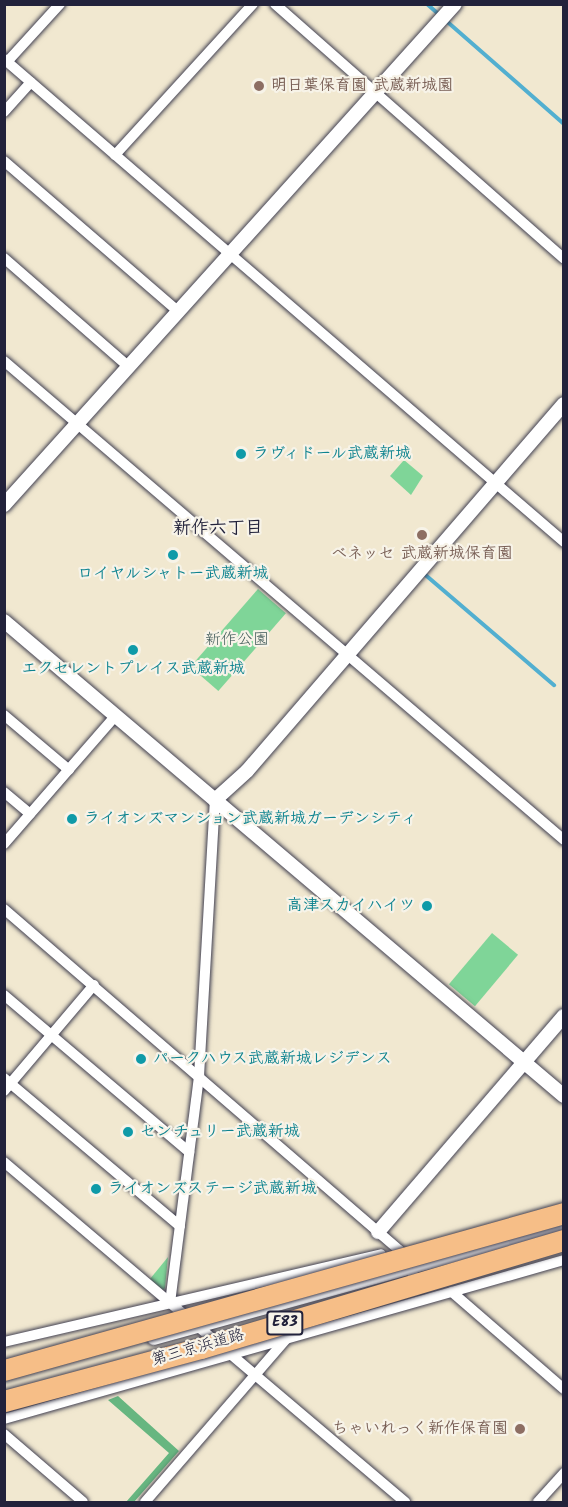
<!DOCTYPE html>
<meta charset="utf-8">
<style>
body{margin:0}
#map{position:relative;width:568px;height:1507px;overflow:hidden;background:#f1e8d0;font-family:Kalam,"Klee One",sans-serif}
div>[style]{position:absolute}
.green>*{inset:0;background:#7fd598;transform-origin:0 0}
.forest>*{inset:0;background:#67b680}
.stream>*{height:4px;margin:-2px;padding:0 2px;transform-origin:2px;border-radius:2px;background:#52afd0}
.roads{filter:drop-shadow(0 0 2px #414051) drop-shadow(0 0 2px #414051)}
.minor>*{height:10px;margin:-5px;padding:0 5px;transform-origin:5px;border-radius:5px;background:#fff}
.tertiary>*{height:14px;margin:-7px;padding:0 7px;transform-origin:7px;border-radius:7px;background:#fff}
.bridges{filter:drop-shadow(0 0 2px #414051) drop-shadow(0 0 2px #414051)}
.motorway-bridge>*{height:21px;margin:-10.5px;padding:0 10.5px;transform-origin:10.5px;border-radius:10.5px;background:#f6be87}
.dots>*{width:16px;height:16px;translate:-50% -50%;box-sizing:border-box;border:3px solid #f7f3e8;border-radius:50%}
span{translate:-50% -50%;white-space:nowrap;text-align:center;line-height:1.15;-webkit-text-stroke:4.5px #f7f3e8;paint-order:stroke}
.shield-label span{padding:2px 4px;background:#f7f3e8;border:2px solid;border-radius:4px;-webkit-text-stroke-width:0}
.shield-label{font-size:15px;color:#22223b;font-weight:700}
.education-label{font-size:16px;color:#785e54;font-weight:700}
.left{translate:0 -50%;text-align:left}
.right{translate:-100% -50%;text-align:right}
.culture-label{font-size:16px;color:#0d838f;font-weight:700}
.park-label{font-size:16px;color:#3e5857}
.street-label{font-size:16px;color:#22223b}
.neighbourhood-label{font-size:18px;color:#22223b;font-weight:700}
.frame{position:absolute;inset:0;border:6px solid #22223b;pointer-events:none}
</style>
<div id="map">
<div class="green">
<i style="clip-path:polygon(404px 460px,423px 476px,411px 495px,390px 476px)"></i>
<i style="left:258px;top:589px;width:37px;height:103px;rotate:41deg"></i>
<i style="left:492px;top:933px;width:34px;height:67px;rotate:40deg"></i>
<i style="clip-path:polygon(168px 1257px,165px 1288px,163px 1290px,150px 1279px)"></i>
</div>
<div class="forest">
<i style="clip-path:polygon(118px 1396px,179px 1451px,134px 1502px,126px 1502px,169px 1453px,108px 1400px)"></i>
</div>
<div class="stream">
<i style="left:427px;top:4px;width:182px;rotate:41.2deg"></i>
<i style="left:422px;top:572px;width:174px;rotate:40.6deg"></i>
</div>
<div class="roads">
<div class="minor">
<i style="left:275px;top:4px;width:385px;rotate:41.4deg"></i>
<i style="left:4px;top:59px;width:740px;rotate:40.78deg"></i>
<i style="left:7px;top:62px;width:79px;rotate:-47.6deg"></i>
<i style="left:4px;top:112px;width:40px;rotate:-48deg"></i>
<i style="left:115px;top:155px;width:205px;rotate:-47.6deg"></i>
<i style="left:4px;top:161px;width:231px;rotate:40.8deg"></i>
<i style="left:4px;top:258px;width:166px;rotate:41.1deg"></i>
<i style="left:4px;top:361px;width:737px;rotate:40.54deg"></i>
<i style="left:4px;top:715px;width:85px;rotate:40.2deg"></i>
<i style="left:4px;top:792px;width:34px;rotate:40deg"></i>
<i style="left:4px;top:844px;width:171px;rotate:-49deg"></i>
<i style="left:4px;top:909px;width:522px;rotate:40.8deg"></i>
<i style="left:399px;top:1250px;width:43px;rotate:60.4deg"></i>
<i style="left:4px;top:995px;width:243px;rotate:40.3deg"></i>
<i style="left:4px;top:1078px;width:230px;rotate:40.1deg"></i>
<i style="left:4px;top:1091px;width:139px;rotate:-49.7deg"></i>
<i style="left:4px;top:1162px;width:526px;rotate:40.29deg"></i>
<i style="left:452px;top:1292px;width:148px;rotate:40.9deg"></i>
<i style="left:170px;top:1303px;width:229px;rotate:-82.7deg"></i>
<i style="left:199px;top:1076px;width:276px;rotate:-86.7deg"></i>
<i style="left:4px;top:1342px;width:387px;rotate:-13.1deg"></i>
<i style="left:4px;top:1419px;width:582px;rotate:-15.85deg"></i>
<i style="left:4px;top:1434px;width:104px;rotate:40.7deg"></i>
<i style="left:145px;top:1502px;width:217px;rotate:-49.1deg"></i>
<i style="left:538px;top:1502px;width:39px;rotate:-48deg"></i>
</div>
<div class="tertiary">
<i style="left:4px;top:505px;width:674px;rotate:-48.01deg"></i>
<i style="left:4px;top:621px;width:734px;rotate:40.31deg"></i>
<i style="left:215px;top:800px;width:43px;rotate:-42.2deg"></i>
<i style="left:247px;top:771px;width:485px;rotate:-49.2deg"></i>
<i style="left:378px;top:1232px;width:285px;rotate:-49.3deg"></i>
<i style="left:154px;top:1338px;width:425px;rotate:-15.4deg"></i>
</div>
</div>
<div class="bridges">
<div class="motorway-bridge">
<i style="left:4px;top:1370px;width:582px;rotate:-15.66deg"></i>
<i style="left:4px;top:1401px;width:204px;rotate:-15.1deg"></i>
<i style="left:201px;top:1348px;width:379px;rotate:-16.6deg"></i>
</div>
</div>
<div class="dots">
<i style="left:259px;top:86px;background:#8d6e63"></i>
<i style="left:241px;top:454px;background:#0f9aa8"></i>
<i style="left:422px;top:535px;background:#8d6e63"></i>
<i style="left:173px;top:555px;background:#0f9aa8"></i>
<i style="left:133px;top:650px;background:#0f9aa8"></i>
<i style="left:72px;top:819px;background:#0f9aa8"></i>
<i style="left:427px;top:906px;background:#0f9aa8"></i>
<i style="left:141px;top:1059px;background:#0f9aa8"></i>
<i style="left:128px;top:1132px;background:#0f9aa8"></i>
<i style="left:96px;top:1189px;background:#0f9aa8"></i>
<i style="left:520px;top:1429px;background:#8d6e63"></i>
</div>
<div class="shield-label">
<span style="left:285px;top:1323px">E83</span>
</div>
<div class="education-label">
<span class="left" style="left:271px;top:86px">明日葉保育園 武蔵新城園</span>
<span style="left:422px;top:554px">ベネッセ 武蔵新城保育園</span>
<span class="right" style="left:508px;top:1429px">ちゃいれっく新作保育園</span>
</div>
<div class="culture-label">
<span class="left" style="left:253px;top:454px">ラヴィドール武蔵新城</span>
<span style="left:173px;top:574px">ロイヤルシャトー武蔵新城</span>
<span style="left:133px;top:669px">エクセレントプレイス武蔵新城</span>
<span class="left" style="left:84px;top:819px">ライオンズマンション武蔵新城ガーデンシティ</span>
<span class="right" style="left:415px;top:906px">高津スカイハイツ</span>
<span class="left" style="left:153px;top:1059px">パークハウス武蔵新城レジデンス</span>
<span class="left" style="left:140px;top:1132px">センチュリー武蔵新城</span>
<span class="left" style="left:108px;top:1189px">ライオンズステージ武蔵新城</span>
</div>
<div class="park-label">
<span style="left:237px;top:640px">新作公園</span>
</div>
<div class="street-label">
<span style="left:198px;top:1348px;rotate:-16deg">第三京浜道路</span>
</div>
<div class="neighbourhood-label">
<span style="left:218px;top:529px">新作六丁目</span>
</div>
<div class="frame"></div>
</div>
